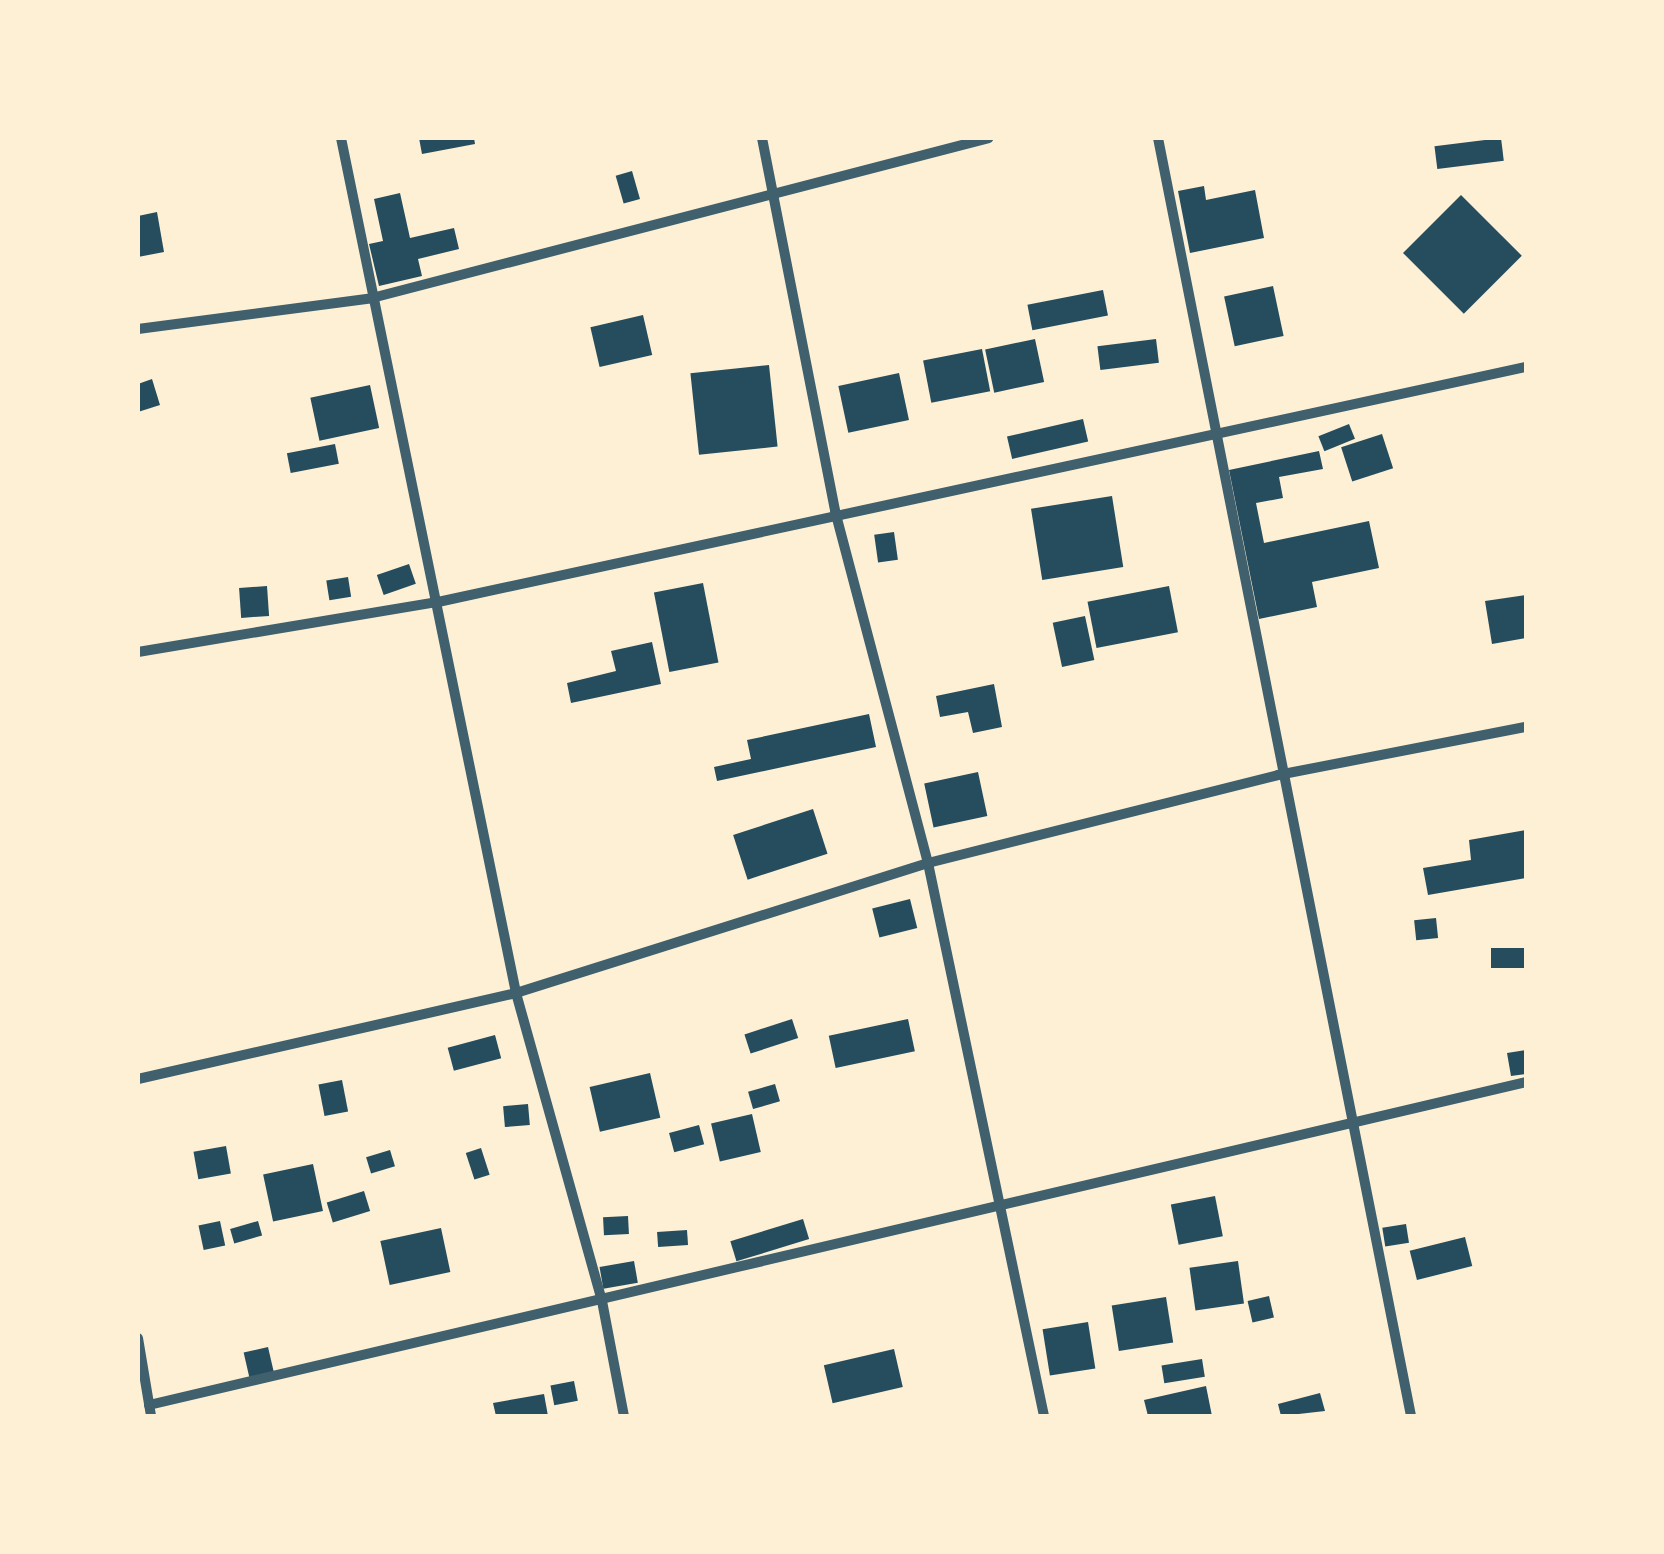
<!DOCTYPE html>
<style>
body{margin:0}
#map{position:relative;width:1664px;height:1554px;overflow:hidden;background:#fdf0d5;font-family:"Alegreya Sans",sans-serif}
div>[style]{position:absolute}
.building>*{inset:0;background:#264d5e;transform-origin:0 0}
.minor>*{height:10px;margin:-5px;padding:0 5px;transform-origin:5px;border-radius:5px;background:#3f606c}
span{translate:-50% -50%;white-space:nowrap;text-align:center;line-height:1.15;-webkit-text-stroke:9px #fdf0d5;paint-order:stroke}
.frame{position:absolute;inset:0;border:140px solid #fdf0d5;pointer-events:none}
</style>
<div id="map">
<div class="building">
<i style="clip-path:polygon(419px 138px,474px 138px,475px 144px,422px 154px)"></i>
<i style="left:1501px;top:138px;width:23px;height:67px;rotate:83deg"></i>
<i style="left:632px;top:171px;width:29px;height:17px;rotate:74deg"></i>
<i style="clip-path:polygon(1204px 186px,1206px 200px,1255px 190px,1264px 238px,1190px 253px,1178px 191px)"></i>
<i style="clip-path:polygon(400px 193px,410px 238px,454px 228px,459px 249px,418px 259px,422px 276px,379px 286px,369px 244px,383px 241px,374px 199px)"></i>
<i style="left:1461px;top:195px;width:86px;height:82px;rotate:45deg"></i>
<i style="clip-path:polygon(157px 212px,164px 252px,138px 257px,138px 216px)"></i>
<i style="left:1273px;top:286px;width:51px;height:50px;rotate:78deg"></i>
<i style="left:1103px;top:290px;width:26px;height:77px;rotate:79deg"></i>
<i style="left:643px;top:315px;width:41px;height:54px;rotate:77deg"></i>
<i style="left:1035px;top:339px;width:44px;height:51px;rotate:78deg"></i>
<i style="left:1156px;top:339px;width:24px;height:59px;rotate:83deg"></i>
<i style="left:982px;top:349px;width:43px;height:60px;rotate:79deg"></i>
<i style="left:769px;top:365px;width:82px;height:79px;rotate:84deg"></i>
<i style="left:899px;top:373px;width:48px;height:62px;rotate:78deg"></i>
<i style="clip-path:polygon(152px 379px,160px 405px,138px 412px,138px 384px)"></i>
<i style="left:370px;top:385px;width:44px;height:61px;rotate:78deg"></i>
<i style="left:1083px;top:419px;width:23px;height:78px;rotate:77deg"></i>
<i style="left:1349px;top:424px;width:16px;height:33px;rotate:68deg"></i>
<i style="left:1382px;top:434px;width:36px;height:43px;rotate:72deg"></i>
<i style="left:335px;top:444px;width:20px;height:49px;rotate:79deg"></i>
<i style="clip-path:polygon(1319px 451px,1323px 469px,1279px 477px,1283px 498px,1256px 503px,1264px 543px,1369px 521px,1379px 568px,1312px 582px,1317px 607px,1259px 619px,1229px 470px)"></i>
<i style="left:1112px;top:496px;width:72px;height:82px;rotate:81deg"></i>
<i style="left:894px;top:532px;width:28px;height:20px;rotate:82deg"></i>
<i style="left:409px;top:564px;width:21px;height:34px;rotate:71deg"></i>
<i style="left:348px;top:577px;width:20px;height:22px;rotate:81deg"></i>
<i style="left:703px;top:583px;width:81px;height:50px;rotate:79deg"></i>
<i style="left:267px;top:586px;width:30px;height:28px;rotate:86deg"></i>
<i style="left:1169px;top:586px;width:47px;height:83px;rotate:79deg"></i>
<i style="clip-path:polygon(1526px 595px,1526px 638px,1492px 644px,1485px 601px)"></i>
<i style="left:1085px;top:616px;width:45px;height:33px;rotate:78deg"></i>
<i style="clip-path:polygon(652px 642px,661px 684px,571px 703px,567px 683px,616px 671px,611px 651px)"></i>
<i style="clip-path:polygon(994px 684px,1002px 727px,973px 733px,968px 712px,940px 717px,936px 696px)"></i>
<i style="clip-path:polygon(869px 714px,876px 747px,717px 781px,714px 767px,751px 759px,747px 740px)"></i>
<i style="left:978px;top:772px;width:45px;height:55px;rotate:78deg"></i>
<i style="left:813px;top:809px;width:47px;height:84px;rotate:72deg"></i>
<i style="clip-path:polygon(1526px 830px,1526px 878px,1428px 895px,1423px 868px,1471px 860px,1469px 840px)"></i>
<i style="left:910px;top:899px;width:30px;height:39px;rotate:76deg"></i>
<i style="left:1436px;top:918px;width:20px;height:22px;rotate:84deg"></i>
<i style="left:1526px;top:948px;width:20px;height:35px;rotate:90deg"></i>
<i style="left:792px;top:1019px;width:20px;height:50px;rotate:72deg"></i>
<i style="left:908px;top:1019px;width:33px;height:81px;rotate:78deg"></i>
<i style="left:495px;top:1035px;width:24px;height:49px;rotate:75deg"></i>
<i style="clip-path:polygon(1526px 1050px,1526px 1074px,1511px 1076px,1507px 1053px)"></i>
<i style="left:650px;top:1073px;width:46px;height:62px;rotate:77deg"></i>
<i style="left:342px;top:1080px;width:32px;height:24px;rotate:79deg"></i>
<i style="left:775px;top:1084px;width:18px;height:28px;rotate:74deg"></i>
<i style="left:528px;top:1104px;width:21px;height:25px;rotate:85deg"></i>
<i style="left:752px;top:1114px;width:39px;height:42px;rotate:77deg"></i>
<i style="left:699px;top:1125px;width:20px;height:31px;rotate:75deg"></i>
<i style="left:226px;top:1146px;width:28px;height:33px;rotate:80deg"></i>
<i style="left:481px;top:1148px;width:28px;height:16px;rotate:72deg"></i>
<i style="left:390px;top:1150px;width:17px;height:25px;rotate:73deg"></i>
<i style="left:313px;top:1164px;width:48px;height:51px;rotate:78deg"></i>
<i style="left:364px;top:1191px;width:21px;height:39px;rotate:73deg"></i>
<i style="left:1215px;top:1196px;width:41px;height:45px;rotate:79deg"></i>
<i style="left:628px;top:1216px;width:18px;height:25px;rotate:87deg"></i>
<i style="left:803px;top:1219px;width:21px;height:76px;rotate:73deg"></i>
<i style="left:220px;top:1221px;width:25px;height:22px;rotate:78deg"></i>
<i style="left:258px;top:1221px;width:15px;height:29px;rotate:74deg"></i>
<i style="left:1406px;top:1224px;width:19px;height:24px;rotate:81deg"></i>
<i style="left:441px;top:1228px;width:45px;height:62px;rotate:78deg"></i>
<i style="left:687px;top:1230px;width:15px;height:30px;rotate:86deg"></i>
<i style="left:1465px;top:1237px;width:30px;height:57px;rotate:76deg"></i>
<i style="left:634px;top:1261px;width:22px;height:35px;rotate:80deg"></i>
<i style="left:1238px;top:1261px;width:43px;height:49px;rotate:82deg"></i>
<i style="left:1269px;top:1296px;width:22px;height:22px;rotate:77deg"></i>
<i style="left:1166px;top:1297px;width:46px;height:55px;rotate:81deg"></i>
<i style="left:1088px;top:1322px;width:47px;height:46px;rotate:81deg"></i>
<i style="left:268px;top:1347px;width:27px;height:25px;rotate:77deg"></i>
<i style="left:894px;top:1349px;width:39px;height:72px;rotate:77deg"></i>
<i style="left:1202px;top:1359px;width:18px;height:41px;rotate:81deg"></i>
<i style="left:574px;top:1381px;width:20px;height:24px;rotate:79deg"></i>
<i style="clip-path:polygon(1206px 1386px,1212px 1416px,1148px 1416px,1144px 1400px)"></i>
<i style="clip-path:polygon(1320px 1393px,1325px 1411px,1281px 1416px,1278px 1404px)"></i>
<i style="clip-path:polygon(544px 1394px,548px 1416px,496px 1416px,493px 1403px)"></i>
</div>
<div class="minor">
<i style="left:341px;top:138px;width:873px;rotate:78.43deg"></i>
<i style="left:516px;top:993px;width:320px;rotate:74.4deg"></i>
<i style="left:602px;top:1301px;width:117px;rotate:79.2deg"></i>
<i style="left:762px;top:138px;width:380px;rotate:78.9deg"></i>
<i style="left:835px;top:511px;width:364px;rotate:75.2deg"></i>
<i style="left:928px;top:863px;width:565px;rotate:78.15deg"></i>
<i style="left:1158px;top:138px;width:1303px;rotate:78.8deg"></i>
<i style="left:138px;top:329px;width:236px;rotate:-7.5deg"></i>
<i style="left:372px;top:298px;width:637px;rotate:-14.54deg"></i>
<i style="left:138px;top:652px;width:304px;rotate:-9.5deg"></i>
<i style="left:438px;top:602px;width:1113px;rotate:-12.19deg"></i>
<i style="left:138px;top:1079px;width:388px;rotate:-12.8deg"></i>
<i style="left:516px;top:993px;width:432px;rotate:-17.5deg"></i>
<i style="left:928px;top:863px;width:361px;rotate:-14.1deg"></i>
<i style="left:1278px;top:775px;width:253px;rotate:-11deg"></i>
<i style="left:138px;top:1338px;width:79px;rotate:80.5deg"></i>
<i style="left:149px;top:1405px;width:1414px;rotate:-13.2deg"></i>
</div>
<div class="frame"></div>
</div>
